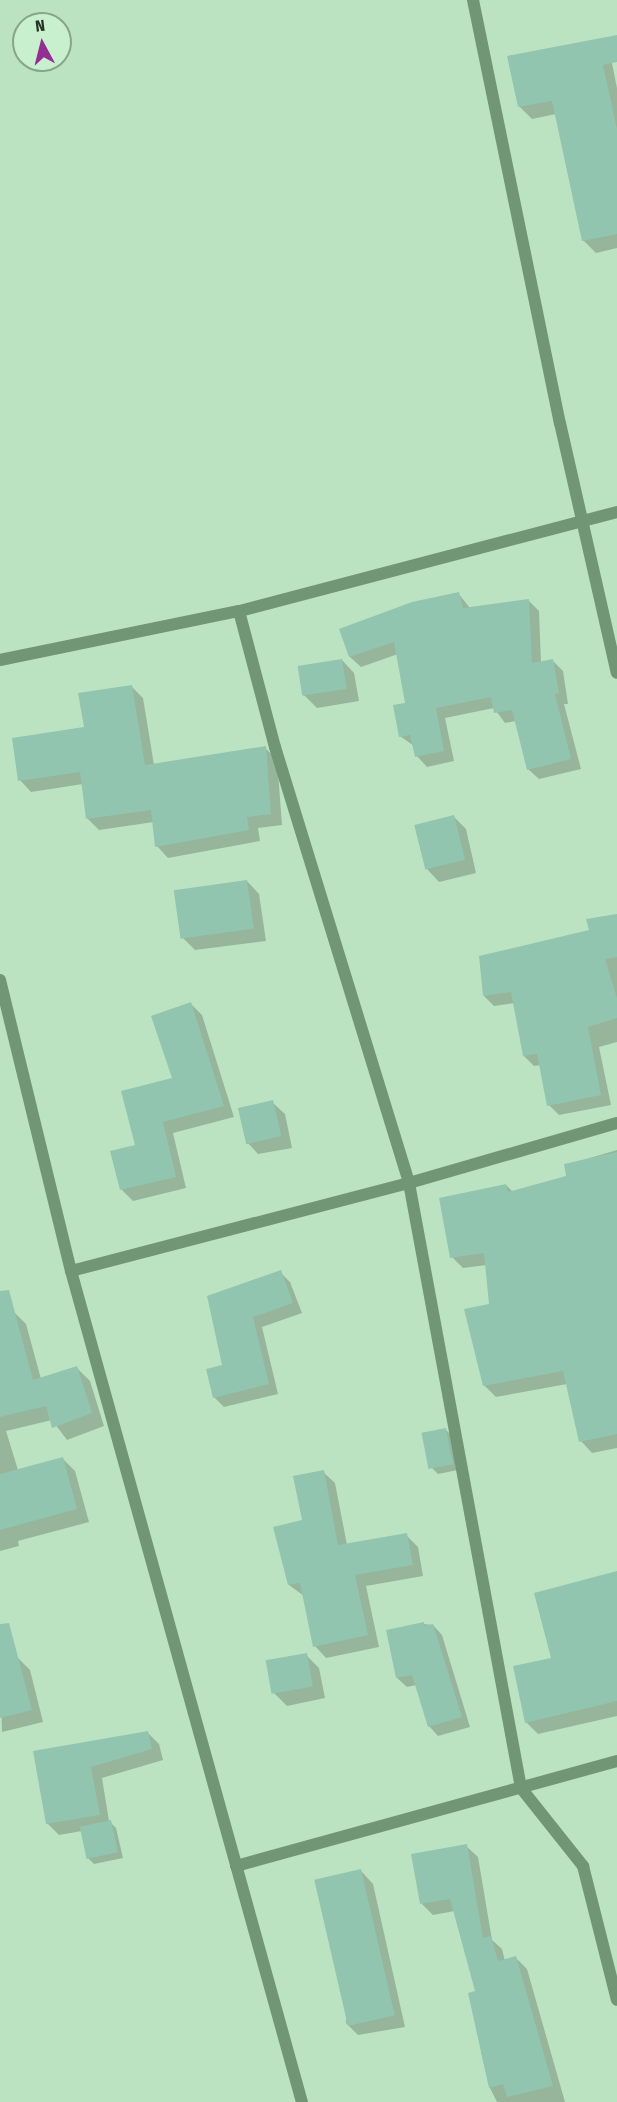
<!DOCTYPE html>
<style>
body{margin:0}
#map{position:relative;width:617px;height:2102px;overflow:hidden;background:#bce3c1;font-family:"Fira Sans Condensed",sans-serif}
div>[style]{position:absolute}
.shadow>*{inset:0;background:#0003}
.building>*{inset:0;background:#91c5b0;transform-origin:0 0}
.minor>*{height:12px;margin:-6px;padding:0 6px;transform-origin:6px;border-radius:6px;background:#719676}
span{translate:-50% -50%;white-space:nowrap;text-align:center;line-height:1.15;-webkit-text-stroke:4.5px #c9f0ce;paint-order:stroke}
.north{position:absolute;left:12px;top:12px;width:60px;height:60px;box-sizing:border-box;background:#c9f0ce;border:2px solid #87a58b;border-radius:50%;rotate:353deg;font-size:16px;font-weight:700;line-height:24px;text-align:center;color:#253427}
.north::after{content:'';display:block;margin:auto;width:21px;height:27px;background:#942e93;clip-path:polygon(50% 0,100% 100%,50% 72%,0 100%)}
</style>
<div id="map">
<div class="shadow">
<i style="clip-path:polygon(610px 53px,617px 88px,617px 248px,596px 253px,583px 240px,556px 114px,532px 119px,519px 106px)"></i>
<i style="clip-path:polygon(458px 593px,470px 608px,529px 601px,539px 611px,541px 663px,553px 661px,563px 671px,568px 704px,564px 704px,581px 769px,539px 779px,528px 769px,516px 721px,505px 723px,494px 708px,445px 718px,454px 761px,427px 767px,417px 756px,414px 746px,400px 736px,406px 704px,398px 654px,361px 667px,350px 657px,341px 630px)"></i>
<i style="clip-path:polygon(342px 660px,354px 673px,359px 701px,317px 708px,304px 695px)"></i>
<i style="clip-path:polygon(131px 686px,143px 698px,154px 765px,265px 748px,277px 759px,282px 825px,258px 828px,260px 841px,168px 858px,157px 846px,154px 822px,99px 830px,88px 819px,83px 784px,31px 792px,20px 780px,86px 729px)"></i>
<i style="clip-path:polygon(453px 816px,466px 829px,476px 873px,439px 882px,427px 869px)"></i>
<i style="clip-path:polygon(247px 881px,259px 894px,266px 941px,195px 950px,182px 937px)"></i>
<i style="clip-path:polygon(617px 915px,617px 1042px,599px 1047px,611px 1105px,559px 1115px,549px 1105px,541px 1065px,534px 1066px,524px 1056px,515px 1003px,494px 1006px,484px 996px)"></i>
<i style="clip-path:polygon(191px 1004px,202px 1015px,234px 1117px,173px 1133px,186px 1188px,133px 1201px,122px 1190px,112px 1152px,137px 1146px,174px 1079px)"></i>
<i style="clip-path:polygon(272px 1102px,285px 1114px,292px 1148px,258px 1154px,246px 1141px)"></i>
<i style="clip-path:polygon(617px 1150px,617px 1448px,592px 1453px,581px 1441px,567px 1384px,496px 1397px,484px 1385px,491px 1305px,487px 1265px,463px 1268px,451px 1256px,506px 1185px,513px 1192px,568px 1177px,566px 1165px)"></i>
<i style="clip-path:polygon(280px 1272px,290px 1282px,302px 1313px,262px 1327px,278px 1394px,224px 1407px,214px 1397px,224px 1366px,209px 1297px)"></i>
<i style="clip-path:polygon(13px 1311px,26px 1324px,41px 1379px,77px 1368px,90px 1381px,104px 1426px,67px 1440px,52px 1420px,6px 1431px,18px 1470px,62px 1458px,75px 1471px,89px 1522px,18px 1541px,19px 1546px,0 1551px,0 1314px)"></i>
<i style="clip-path:polygon(445px 1429px,452px 1436px,458px 1470px,438px 1474px,432px 1468px)"></i>
<i style="clip-path:polygon(323px 1472px,335px 1483px,347px 1545px,406px 1535px,418px 1547px,423px 1576px,366px 1586px,379px 1647px,326px 1658px,315px 1646px,304px 1596px,289px 1585px,303px 1521px)"></i>
<i style="clip-path:polygon(617px 1574px,617px 1716px,538px 1734px,526px 1722px,553px 1659px)"></i>
<i style="clip-path:polygon(423px 1624px,433px 1625px,442px 1635px,470px 1727px,438px 1736px,429px 1726px,416px 1685px,407px 1687px,397px 1678px)"></i>
<i style="clip-path:polygon(306px 1655px,319px 1668px,325px 1698px,287px 1706px,274px 1693px)"></i>
<i style="clip-path:polygon(17px 1657px,30px 1670px,43px 1722px,2px 1732px,0 1662px)"></i>
<i style="clip-path:polygon(148px 1733px,159px 1744px,163px 1760px,102px 1778px,109px 1821px,116px 1828px,123px 1858px,94px 1864px,88px 1858px,82px 1831px,59px 1835px,47px 1823px,35px 1752px)"></i>
<i style="clip-path:polygon(466px 1846px,478px 1857px,492px 1940px,502px 1949px,505px 1961px,516px 1958px,527px 1969px,565px 2102px,497px 2102px,490px 2088px,481px 2052px,484px 2052px,477px 1992px,455px 1911px,433px 1915px,422px 1904px)"></i>
<i style="clip-path:polygon(361px 1871px,373px 1884px,405px 2027px,358px 2035px,346px 2023px)"></i>
</div>
<div class="building">
<i style="clip-path:polygon(617px 35px,617px 62px,603px 65px,617px 129px,617px 234px,582px 241px,552px 101px,518px 107px,507px 56px)"></i>
<i style="clip-path:polygon(459px 592px,463px 608px,529px 599px,532px 663px,553px 659px,559px 693px,555px 694px,571px 759px,527px 770px,512px 710px,494px 713px,491px 697px,436px 708px,444px 751px,415px 757px,410px 735px,399px 737px,393px 705px,405px 703px,394px 642px,349px 657px,339px 629px,412px 602px)"></i>
<i style="left:342px;top:659px;width:30px;height:45px;rotate:81deg"></i>
<i style="clip-path:polygon(132px 685px,145px 765px,266px 746px,271px 814px,247px 817px,249px 830px,155px 847px,151px 810px,86px 819px,80px 772px,18px 781px,12px 738px,84px 727px,78px 693px)"></i>
<i style="left:454px;top:815px;width:46px;height:41px;rotate:76deg"></i>
<i style="left:247px;top:880px;width:49px;height:74px;rotate:82deg"></i>
<i style="clip-path:polygon(617px 914px,617px 957px,605px 959px,617px 998px,617px 1018px,588px 1027px,601px 1095px,547px 1106px,537px 1054px,523px 1056px,511px 992px,483px 996px,479px 956px,589px 930px,586px 919px)"></i>
<i style="clip-path:polygon(191px 1002px,224px 1106px,163px 1122px,176px 1177px,120px 1190px,110px 1151px,135px 1145px,121px 1091px,172px 1078px,151px 1016px)"></i>
<i style="left:273px;top:1100px;width:37px;height:36px;rotate:77deg"></i>
<i style="clip-path:polygon(617px 1152px,617px 1434px,579px 1442px,563px 1371px,483px 1386px,464px 1309px,489px 1304px,484px 1253px,450px 1258px,439px 1198px,506px 1184px,508px 1192px,566px 1176px,564px 1164px)"></i>
<i style="clip-path:polygon(281px 1270px,293px 1303px,253px 1317px,269px 1384px,213px 1398px,206px 1369px,222px 1365px,207px 1296px)"></i>
<i style="clip-path:polygon(9px 1290px,33px 1380px,77px 1366px,92px 1413px,52px 1428px,46px 1406px,0 1417px,0 1291px)"></i>
<i style="left:446px;top:1428px;width:37px;height:25px;rotate:79deg"></i>
<i style="clip-path:polygon(63px 1457px,77px 1509px,0 1530px,0 1474px)"></i>
<i style="clip-path:polygon(324px 1470px,338px 1545px,407px 1533px,413px 1565px,355px 1575px,368px 1635px,313px 1647px,300px 1583px,288px 1585px,273px 1527px,302px 1520px,293px 1476px)"></i>
<i style="clip-path:polygon(617px 1571px,617px 1701px,525px 1723px,513px 1666px,551px 1658px,534px 1593px)"></i>
<i style="clip-path:polygon(424px 1622px,424px 1626px,433px 1624px,462px 1717px,428px 1727px,412px 1675px,396px 1678px,386px 1630px)"></i>
<i style="clip-path:polygon(9px 1623px,32px 1710px,0 1718px,0 1624px)"></i>
<i style="left:307px;top:1653px;width:34px;height:42px;rotate:80deg"></i>
<i style="clip-path:polygon(148px 1731px,152px 1749px,91px 1767px,100px 1815px,46px 1824px,33px 1751px)"></i>
<i style="left:111px;top:1820px;width:33px;height:32px;rotate:78deg"></i>
<i style="clip-path:polygon(467px 1844px,483px 1938px,491px 1936px,498px 1961px,516px 1956px,553px 2086px,507px 2097px,503px 2084px,489px 2088px,468px 1993px,475px 1991px,450px 1899px,420px 1904px,411px 1854px)"></i>
<i style="left:361px;top:1869px;width:150px;height:48px;rotate:77deg"></i>
</div>
<div class="minor">
<i style="left:473px;top:0;width:432px;rotate:78.4deg"></i>
<i style="left:560px;top:423px;width:256px;rotate:77.2deg"></i>
<i style="left:617px;top:512px;width:391px;rotate:165.3deg"></i>
<i style="left:239px;top:611px;width:141px;rotate:75.2deg"></i>
<i style="left:275px;top:747px;width:456px;rotate:72.9deg"></i>
<i style="left:409px;top:1183px;width:615px;rotate:79.51deg"></i>
<i style="left:521px;top:1788px;width:100px;rotate:51.5deg"></i>
<i style="left:583px;top:1866px;width:138px;rotate:75.8deg"></i>
<i style="left:0;top:660px;width:244px;rotate:-11.6deg"></i>
<i style="left:0;top:980px;width:300px;rotate:76.3deg"></i>
<i style="left:71px;top:1271px;width:863px;rotate:74.47deg"></i>
<i style="left:71px;top:1271px;width:349px;rotate:-14.6deg"></i>
<i style="left:409px;top:1183px;width:216px;rotate:-16.1deg"></i>
<i style="left:236px;top:1866px;width:395px;rotate:-15.4deg"></i>
</div>
<div class="north">N</div>
</div>
